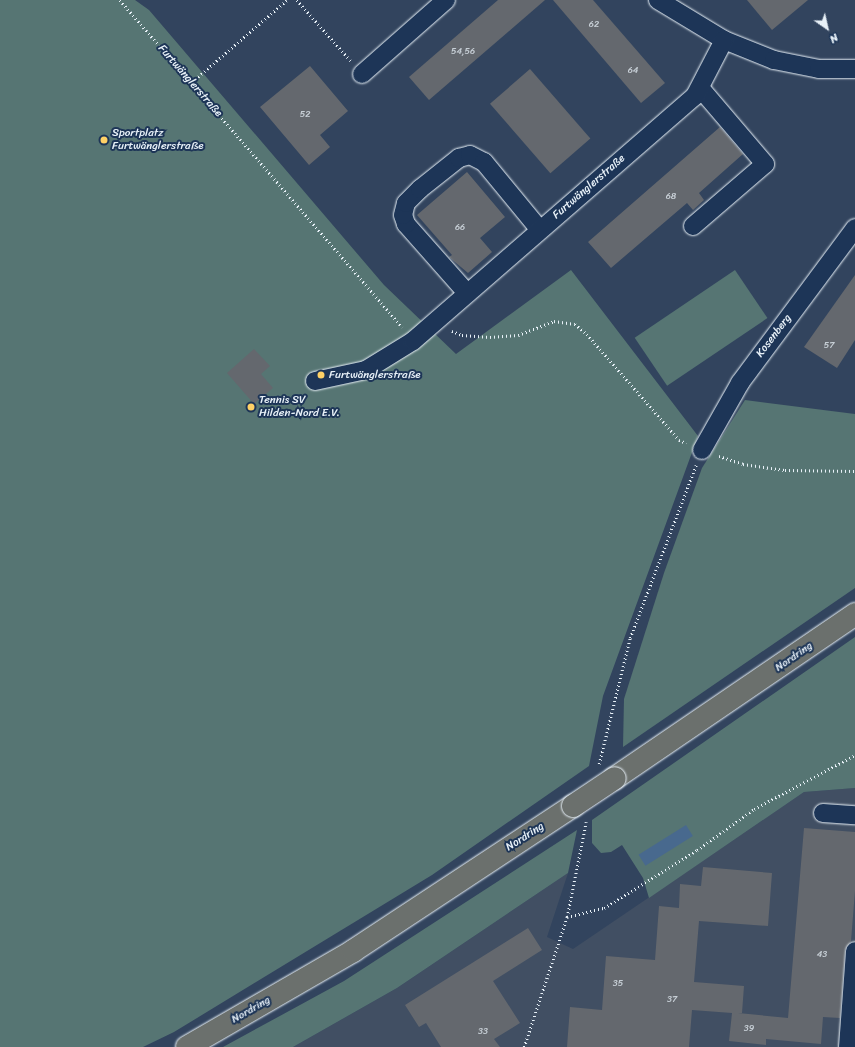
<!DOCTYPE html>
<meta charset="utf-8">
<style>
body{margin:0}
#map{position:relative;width:855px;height:1047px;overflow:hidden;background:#32445e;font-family:Sriracha,sans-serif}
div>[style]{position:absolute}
.built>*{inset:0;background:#414f63}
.green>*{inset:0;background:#567573;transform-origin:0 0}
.water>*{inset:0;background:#48698e;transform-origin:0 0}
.building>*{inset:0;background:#64686e;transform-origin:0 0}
.path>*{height:2.5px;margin-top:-1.25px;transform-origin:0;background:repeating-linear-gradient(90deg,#e8f1f8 0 1px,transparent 0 4px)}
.roads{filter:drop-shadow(0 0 1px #e8f1f8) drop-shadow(0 0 1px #e8f1f8)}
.minor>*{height:18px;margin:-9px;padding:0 9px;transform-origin:9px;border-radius:9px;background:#1d3557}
.major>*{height:22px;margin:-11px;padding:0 11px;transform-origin:11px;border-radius:11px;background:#6b706d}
.bridges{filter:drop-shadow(0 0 1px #e8f1f8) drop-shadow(0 0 1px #e8f1f8)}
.major-bridge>*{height:22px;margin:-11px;padding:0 11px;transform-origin:11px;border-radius:11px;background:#6b706d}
.dots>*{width:11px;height:11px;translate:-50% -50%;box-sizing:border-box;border:2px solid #1d3557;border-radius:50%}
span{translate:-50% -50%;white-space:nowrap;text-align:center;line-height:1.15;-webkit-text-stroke:4px #1d3557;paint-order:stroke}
.number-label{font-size:9px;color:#c7cfd6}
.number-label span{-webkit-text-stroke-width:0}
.street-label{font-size:11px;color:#e8f1f8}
.poi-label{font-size:11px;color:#e8f1f8}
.left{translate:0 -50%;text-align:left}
.north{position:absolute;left:807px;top:8px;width:40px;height:40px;-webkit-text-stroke:3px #1d3557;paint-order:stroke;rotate:146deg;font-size:11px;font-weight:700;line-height:16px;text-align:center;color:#e8f1f8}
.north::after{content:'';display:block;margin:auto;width:14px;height:18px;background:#e8f1f8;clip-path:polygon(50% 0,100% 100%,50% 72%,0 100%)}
</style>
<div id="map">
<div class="built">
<i style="clip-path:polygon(855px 788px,855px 1047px,293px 1047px,397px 988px,568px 873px,547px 937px,573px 949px,804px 792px)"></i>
</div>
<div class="green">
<i style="clip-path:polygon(0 0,135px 0,149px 10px,384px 285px,456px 354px,571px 270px,698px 436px,603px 696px,589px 766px,432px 875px,174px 1032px,143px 1047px,0 1047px)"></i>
<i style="left:735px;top:270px;width:58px;height:121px;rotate:56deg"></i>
<i style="clip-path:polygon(745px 400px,855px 414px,855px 588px,623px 747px,624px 699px,664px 573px,702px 468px)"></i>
<i style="clip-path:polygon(855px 637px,855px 788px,804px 792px,649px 898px,643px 878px,622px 845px,611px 852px,601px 853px,592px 843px,592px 820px)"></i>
<i style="clip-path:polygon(577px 830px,568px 873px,397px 988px,293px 1047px,223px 1047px,344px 981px)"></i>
</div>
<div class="water">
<i style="left:686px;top:825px;width:13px;height:56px;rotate:58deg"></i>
</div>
<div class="building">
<i style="clip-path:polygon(498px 0,545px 0,429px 100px,409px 77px)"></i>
<i style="clip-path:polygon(553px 0,593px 0,665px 83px,641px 103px)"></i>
<i style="clip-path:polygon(747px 0,808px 0,772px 30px)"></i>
<i style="clip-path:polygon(310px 66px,348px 111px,320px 135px,330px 147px,309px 165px,260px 107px)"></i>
<i style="left:530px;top:69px;width:92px;height:53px;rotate:49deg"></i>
<i style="clip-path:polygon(720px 127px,743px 154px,699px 193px,704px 200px,693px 210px,687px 203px,611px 268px,588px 242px)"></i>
<i style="clip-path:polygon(467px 172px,505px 217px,480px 238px,492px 252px,468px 273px,449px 257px,452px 255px,417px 215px)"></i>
<i style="clip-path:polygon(855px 275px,855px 340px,837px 368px,804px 347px)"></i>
<i style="clip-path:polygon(254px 349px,270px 366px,261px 374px,273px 388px,254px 404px,227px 373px)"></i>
<i style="clip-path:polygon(804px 828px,855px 832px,855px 891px,851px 941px,845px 950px,840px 1018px,823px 1017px,821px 1044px,766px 1039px,766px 1045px,729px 1041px,732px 1013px,692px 1010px,689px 1047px,567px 1047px,570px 1007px,602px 1010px,606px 956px,655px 960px,659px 906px,679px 908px,680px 884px,701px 886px,703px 867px,772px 873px,768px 926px,699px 921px,694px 982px,744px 986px,742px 1013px,738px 1013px,788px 1018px)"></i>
<i style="clip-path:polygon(528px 928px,542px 950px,493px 981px,520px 1023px,494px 1039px,500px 1047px,441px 1047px,426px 1023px,419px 1027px,405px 1005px)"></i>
</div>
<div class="path">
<i style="left:120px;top:0;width:432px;rotate:49.2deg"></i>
<i style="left:297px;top:0;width:81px;rotate:48.5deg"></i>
<i style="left:192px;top:82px;width:125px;rotate:-40.8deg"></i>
<i style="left:452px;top:331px;width:11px;rotate:22deg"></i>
<i style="left:462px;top:335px;width:28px;rotate:4deg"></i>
<i style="left:490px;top:337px;width:28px;rotate:-4deg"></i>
<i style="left:518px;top:335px;width:39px;rotate:-21deg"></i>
<i style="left:554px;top:321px;width:21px;rotate:8deg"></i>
<i style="left:575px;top:324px;width:16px;rotate:40deg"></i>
<i style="left:587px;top:334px;width:140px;rotate:49deg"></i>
<i style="left:679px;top:440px;width:8px;rotate:23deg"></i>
<i style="left:719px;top:456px;width:25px;rotate:18deg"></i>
<i style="left:743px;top:464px;width:42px;rotate:8.1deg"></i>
<i style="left:785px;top:470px;width:70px;rotate:0.8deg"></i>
<i style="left:599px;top:764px;width:130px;rotate:-76.2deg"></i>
<i style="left:630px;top:638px;width:185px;rotate:-69.1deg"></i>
<i style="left:567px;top:917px;width:38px;rotate:-14deg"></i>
<i style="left:604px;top:908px;width:110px;rotate:-31.9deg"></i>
<i style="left:697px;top:850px;width:70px;rotate:-35.7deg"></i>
<i style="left:754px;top:809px;width:115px;rotate:-28.1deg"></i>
<i style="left:524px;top:1047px;width:137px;rotate:-71.7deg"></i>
<i style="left:567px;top:917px;width:97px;rotate:-78.7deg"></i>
</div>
<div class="roads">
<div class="minor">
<i style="left:658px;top:0;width:77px;rotate:31.2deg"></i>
<i style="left:724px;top:40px;width:54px;rotate:21.8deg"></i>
<i style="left:774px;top:60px;width:46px;rotate:11.3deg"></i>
<i style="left:819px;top:69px;width:36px"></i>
<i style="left:362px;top:74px;width:112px;rotate:-41.4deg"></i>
<i style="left:693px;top:226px;width:95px;rotate:-40.7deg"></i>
<i style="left:765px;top:164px;width:100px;rotate:-130.5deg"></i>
<i style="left:467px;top:293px;width:92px;rotate:-131.5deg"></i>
<i style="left:406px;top:224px;width:9px;rotate:-108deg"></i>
<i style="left:403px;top:215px;width:12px;rotate:-76deg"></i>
<i style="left:406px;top:203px;width:20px;rotate:-45deg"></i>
<i style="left:420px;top:189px;width:50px;rotate:-38.5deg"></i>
<i style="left:459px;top:158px;width:11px;rotate:-15deg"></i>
<i style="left:470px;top:155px;width:16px;rotate:27deg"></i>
<i style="left:484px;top:162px;width:88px;rotate:50.5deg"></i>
<i style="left:315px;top:381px;width:52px;rotate:-12.2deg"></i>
<i style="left:366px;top:370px;width:55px;rotate:-31.7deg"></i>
<i style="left:413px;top:341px;width:374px;rotate:-41deg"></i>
<i style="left:695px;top:96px;width:63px;rotate:-62.6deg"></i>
<i style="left:702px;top:450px;width:77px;rotate:-60.4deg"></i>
<i style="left:740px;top:383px;width:193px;rotate:-53.4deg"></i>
<i style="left:823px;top:813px;width:32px;rotate:4deg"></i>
<i style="left:848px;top:1047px;width:96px;rotate:-85.8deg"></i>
</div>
<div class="major">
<i style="left:615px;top:778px;width:291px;rotate:-34.3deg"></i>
<i style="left:187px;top:1047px;width:192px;rotate:-30deg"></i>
<i style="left:353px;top:951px;width:263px;rotate:-33.4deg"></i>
</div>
</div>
<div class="bridges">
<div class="major-bridge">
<i style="left:573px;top:806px;width:50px;rotate:-33.7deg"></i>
</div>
</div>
<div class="dots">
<i style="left:104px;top:140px;background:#ffd166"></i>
<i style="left:321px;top:375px;background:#ffd166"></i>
<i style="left:251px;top:407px;background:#ffd166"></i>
</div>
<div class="number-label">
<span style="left:594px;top:24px">62</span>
<span style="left:463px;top:51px">54,56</span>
<span style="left:633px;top:70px">64</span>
<span style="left:305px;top:114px">52</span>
<span style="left:671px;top:196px">68</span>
<span style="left:460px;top:227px">66</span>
<span style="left:829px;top:345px">57</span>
<span style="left:822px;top:954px">43</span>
<span style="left:618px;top:983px">35</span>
<span style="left:672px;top:999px">37</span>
<span style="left:749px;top:1028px">39</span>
<span style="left:483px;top:1031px">33</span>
</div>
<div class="street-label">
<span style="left:190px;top:81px;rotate:49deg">Furtwänglerstraße</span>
<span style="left:589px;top:187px;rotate:-41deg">Furtwänglerstraße</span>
<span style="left:774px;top:336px;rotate:-53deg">Kosenberg</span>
<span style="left:794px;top:657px;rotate:-35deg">Nordring</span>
<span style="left:525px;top:837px;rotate:-33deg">Nordring</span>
<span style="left:251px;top:1010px;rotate:-30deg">Nordring</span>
</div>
<div class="poi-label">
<span class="left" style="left:112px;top:140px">Sportplatz<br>Furtwänglerstraße</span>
<span class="left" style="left:329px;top:375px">Furtwänglerstraße</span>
<span class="left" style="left:259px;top:407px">Tennis SV<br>Hilden-Nord E.V.</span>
</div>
<div class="north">N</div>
</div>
